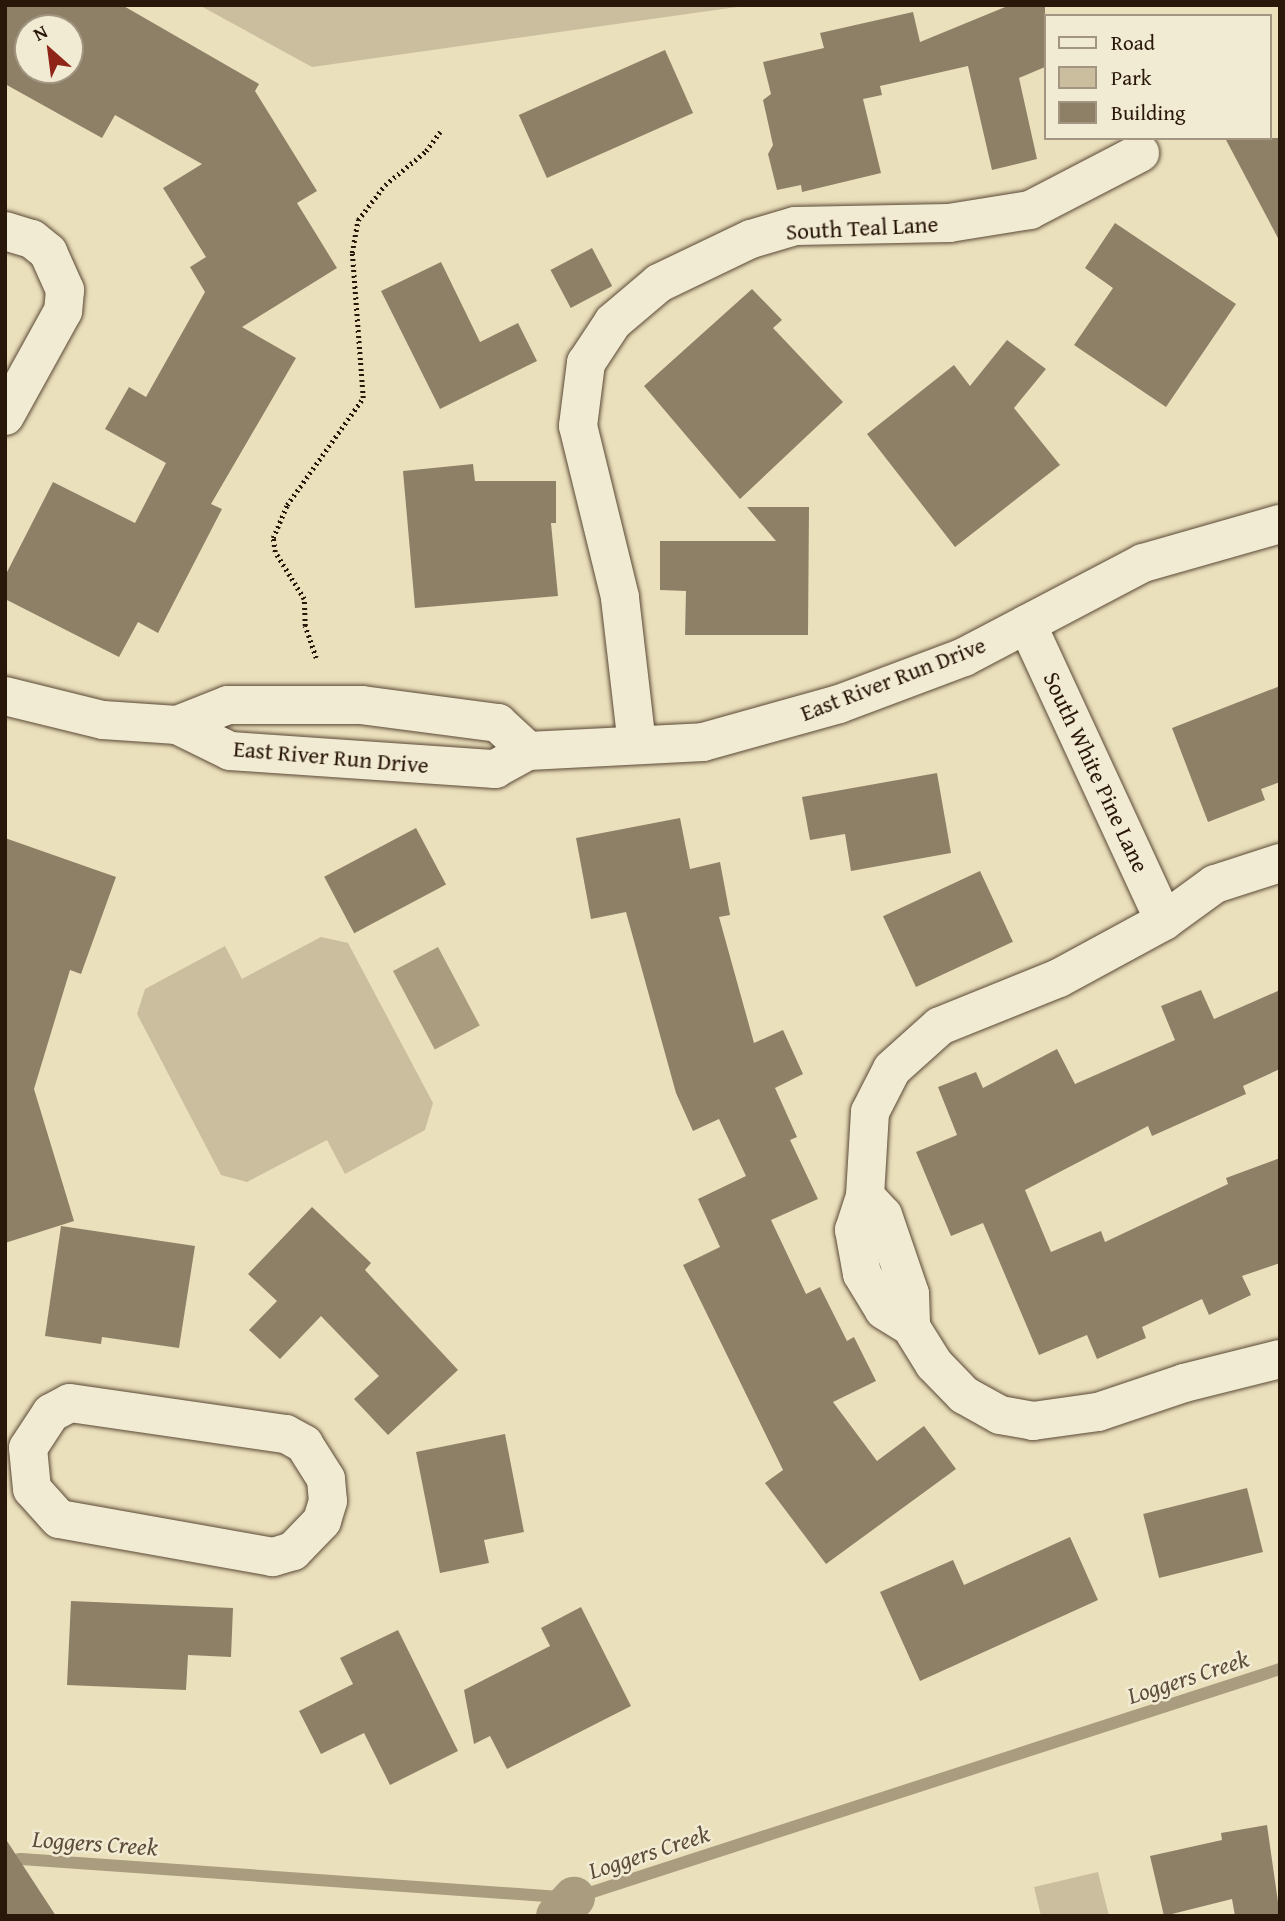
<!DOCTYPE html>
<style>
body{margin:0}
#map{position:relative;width:1285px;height:1921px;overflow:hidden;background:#ebe0bc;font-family:"Gentium Book Plus",serif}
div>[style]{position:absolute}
.green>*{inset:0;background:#cabe9e}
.water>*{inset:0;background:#a99c7f;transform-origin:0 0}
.stream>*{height:12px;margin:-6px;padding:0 6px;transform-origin:6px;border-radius:6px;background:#a99c7f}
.canal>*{height:42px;margin:-21px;padding:0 21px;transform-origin:21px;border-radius:21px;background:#a99c7f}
.building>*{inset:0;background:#8e8067;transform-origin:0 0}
.path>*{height:4.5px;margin-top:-2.25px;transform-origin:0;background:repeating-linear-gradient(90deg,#29170a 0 2px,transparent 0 5.5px)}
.roads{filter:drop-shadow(0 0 2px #5a4936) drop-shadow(0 0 2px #5a4936)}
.minor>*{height:38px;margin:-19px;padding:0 19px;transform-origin:19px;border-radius:19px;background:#f2ebd3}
span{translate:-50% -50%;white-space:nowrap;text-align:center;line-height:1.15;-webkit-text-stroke:5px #f2ebd3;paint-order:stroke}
.street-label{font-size:23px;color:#29170a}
.water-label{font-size:24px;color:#5c4c39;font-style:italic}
.frame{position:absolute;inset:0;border:7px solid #29170a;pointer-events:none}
.legend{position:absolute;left:1044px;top:14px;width:228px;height:126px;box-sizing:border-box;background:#f2ebd3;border:2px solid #a29683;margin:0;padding:9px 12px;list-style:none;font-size:21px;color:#29170a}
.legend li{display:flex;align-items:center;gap:14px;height:35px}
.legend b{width:35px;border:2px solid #a29683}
.north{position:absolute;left:14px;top:14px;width:70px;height:70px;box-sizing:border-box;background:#f2ebd3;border:2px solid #a29683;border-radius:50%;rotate:332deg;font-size:19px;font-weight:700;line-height:28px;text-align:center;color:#29170a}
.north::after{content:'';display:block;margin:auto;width:24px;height:32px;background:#8f2418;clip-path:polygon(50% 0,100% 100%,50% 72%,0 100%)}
</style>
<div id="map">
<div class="green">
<i style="clip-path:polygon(199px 5px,751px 5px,312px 67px)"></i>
<i style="clip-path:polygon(321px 937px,348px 943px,433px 1103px,425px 1130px,345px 1174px,327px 1140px,247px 1182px,221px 1175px,137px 1014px,145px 989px,225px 946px,242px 979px)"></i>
<i style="clip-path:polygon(1098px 1872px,1109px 1916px,1041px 1916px,1034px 1887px)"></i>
</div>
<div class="water">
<i style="left:438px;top:947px;width:89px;height:51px;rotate:62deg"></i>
</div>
<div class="stream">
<i style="left:5px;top:1862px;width:16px;rotate:-11deg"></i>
<i style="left:21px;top:1859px;width:554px;rotate:4.03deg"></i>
<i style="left:574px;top:1898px;width:742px;rotate:-17.97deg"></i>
</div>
<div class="canal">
<i style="left:557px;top:1916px;width:25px;rotate:-47deg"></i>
</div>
<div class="building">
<i style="clip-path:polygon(evenodd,5px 5px,122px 5px,259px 84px,255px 91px,317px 191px,297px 203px,337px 268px,242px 327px,296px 358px,211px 504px,222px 509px,158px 633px,138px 622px,119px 657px,5px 599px,5px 576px,53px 482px,135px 523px,166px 463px,105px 429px,129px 387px,146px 397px,205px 292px,190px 267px,206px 257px,163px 188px,202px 164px,115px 115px,102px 138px,5px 84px,5px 5px,28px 28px,70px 28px,70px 70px,28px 70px,28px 28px)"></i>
<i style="clip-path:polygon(1010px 5px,1045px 5px,1045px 67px,1019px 78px,1037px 159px,992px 170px,968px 66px,880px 86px,882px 95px,863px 99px,881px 173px,802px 192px,801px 185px,777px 190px,768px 154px,773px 145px,763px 100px,771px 94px,763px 62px,824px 48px,820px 33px,913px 12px,920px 42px)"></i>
<i style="left:665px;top:50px;width:69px;height:160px;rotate:66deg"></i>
<i style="clip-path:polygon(1225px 138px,1280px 138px,1280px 242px)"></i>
<i style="clip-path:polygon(1115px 223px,1236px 304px,1166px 407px,1074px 345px,1113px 288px,1085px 268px)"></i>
<i style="left:592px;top:248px;width:43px;height:47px;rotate:62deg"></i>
<i style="clip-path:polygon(441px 262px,480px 342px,518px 323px,537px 361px,440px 409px,381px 291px)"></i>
<i style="clip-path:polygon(752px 289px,782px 320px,773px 328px,843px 402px,740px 499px,644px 386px)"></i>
<i style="clip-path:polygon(1007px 340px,1046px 369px,1014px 408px,1060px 465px,955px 547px,867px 434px,954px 365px,970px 386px)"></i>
<i style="clip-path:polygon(473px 464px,475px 481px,556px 481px,556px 523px,551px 523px,558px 596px,415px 608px,403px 471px)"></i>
<i style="clip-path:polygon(747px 507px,809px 507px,808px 635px,685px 635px,686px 591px,660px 590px,660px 541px,776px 541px)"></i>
<i style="clip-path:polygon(1280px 686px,1280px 782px,1261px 789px,1265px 800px,1208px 822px,1172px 728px)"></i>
<i style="clip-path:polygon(937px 773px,951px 853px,851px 871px,845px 834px,810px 840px,802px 797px)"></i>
<i style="clip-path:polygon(680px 818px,690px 869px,720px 862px,730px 915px,719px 917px,754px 1043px,783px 1030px,803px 1074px,775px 1088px,797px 1137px,790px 1140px,818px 1199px,771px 1220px,806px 1294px,820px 1287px,847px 1341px,854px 1337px,876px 1381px,833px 1402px,877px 1461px,924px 1426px,956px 1469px,826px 1564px,765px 1483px,783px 1470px,683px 1265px,720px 1247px,698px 1199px,746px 1176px,719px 1119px,693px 1131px,676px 1093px,626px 912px,591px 919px,576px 838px)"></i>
<i style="left:416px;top:828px;width:64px;height:104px;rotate:62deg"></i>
<i style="clip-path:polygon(5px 838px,116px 877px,81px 974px,70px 970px,34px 1089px,74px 1221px,5px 1243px)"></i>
<i style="left:980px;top:871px;width:78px;height:107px;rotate:65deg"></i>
<i style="clip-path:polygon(1201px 990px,1214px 1019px,1280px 990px,1280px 1069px,1243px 1086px,1246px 1094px,1152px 1136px,1148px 1126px,1025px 1190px,1051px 1252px,1101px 1231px,1105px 1242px,1228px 1184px,1226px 1178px,1280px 1158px,1280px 1263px,1242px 1276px,1251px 1295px,1209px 1315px,1202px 1299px,1142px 1327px,1146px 1338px,1097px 1359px,1087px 1335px,1039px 1355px,983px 1223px,951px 1236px,916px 1152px,957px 1135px,938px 1087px,976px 1072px,983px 1088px,1057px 1049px,1075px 1084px,1175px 1040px,1161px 1006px)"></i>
<i style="clip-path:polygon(312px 1207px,371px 1263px,365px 1270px,458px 1370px,388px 1435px,354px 1399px,379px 1376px,321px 1316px,280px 1359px,249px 1330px,277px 1301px,248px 1274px)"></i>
<i style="clip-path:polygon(61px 1226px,195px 1246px,179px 1348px,102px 1337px,101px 1344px,45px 1336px)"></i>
<i style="clip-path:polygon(505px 1434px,524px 1532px,484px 1540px,489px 1563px,440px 1573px,416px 1452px)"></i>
<i style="left:1247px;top:1488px;width:66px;height:107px;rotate:76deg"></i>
<i style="clip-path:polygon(1070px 1537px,1098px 1600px,920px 1681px,880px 1592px,953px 1560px,964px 1585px)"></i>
<i style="clip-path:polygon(71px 1601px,233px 1608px,231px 1657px,188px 1655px,186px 1690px,67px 1685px)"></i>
<i style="clip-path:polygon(581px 1607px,631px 1706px,507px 1769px,490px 1736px,474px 1744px,464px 1690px,550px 1646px,541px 1628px)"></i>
<i style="clip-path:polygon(398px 1630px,458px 1751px,390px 1785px,364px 1733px,321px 1754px,299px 1711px,353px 1684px,340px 1658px)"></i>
<i style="clip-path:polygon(1267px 1825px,1280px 1916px,1235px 1916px,1232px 1899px,1164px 1916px,1150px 1856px,1222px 1840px,1221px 1833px)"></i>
<i style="clip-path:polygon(5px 1838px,56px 1916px,5px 1916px)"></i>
</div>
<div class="path">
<i style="left:316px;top:658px;width:34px;rotate:-109deg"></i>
<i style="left:305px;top:626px;width:27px;rotate:-92deg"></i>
<i style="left:304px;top:599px;width:55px;rotate:-121.7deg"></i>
<i style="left:275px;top:552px;width:14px;rotate:-98deg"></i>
<i style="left:273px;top:538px;width:36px;rotate:-67deg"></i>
<i style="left:287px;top:505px;width:131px;rotate:-54.6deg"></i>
<i style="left:363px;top:398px;width:145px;rotate:-94.3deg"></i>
<i style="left:352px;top:253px;width:34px;rotate:-80deg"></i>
<i style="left:358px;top:220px;width:44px;rotate:-52.4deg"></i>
<i style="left:385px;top:185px;width:53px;rotate:-39.7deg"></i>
<i style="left:426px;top:151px;width:24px;rotate:-54deg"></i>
</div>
<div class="roads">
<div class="minor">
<i style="left:5px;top:231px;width:28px;rotate:17deg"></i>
<i style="left:32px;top:239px;width:21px;rotate:39deg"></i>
<i style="left:48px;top:252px;width:42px;rotate:65.9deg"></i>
<i style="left:65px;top:290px;width:21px;rotate:95deg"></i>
<i style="left:63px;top:311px;width:120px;rotate:118.9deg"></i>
<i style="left:1027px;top:624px;width:327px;rotate:65.2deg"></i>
<i style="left:5px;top:696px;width:101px;rotate:13.8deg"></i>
<i style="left:103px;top:720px;width:74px;rotate:3.9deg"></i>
<i style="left:177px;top:725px;width:59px;rotate:26.1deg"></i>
<i style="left:230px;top:751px;width:266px;rotate:3.9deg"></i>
<i style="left:495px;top:769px;width:38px;rotate:-29deg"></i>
<i style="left:528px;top:751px;width:41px;rotate:-137deg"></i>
<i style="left:498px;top:723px;width:137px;rotate:-172.5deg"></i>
<i style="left:362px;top:705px;width:134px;rotate:180deg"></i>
<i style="left:228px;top:705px;width:55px;rotate:158.6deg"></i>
<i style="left:637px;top:745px;width:149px;rotate:-96.6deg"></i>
<i style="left:620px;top:597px;width:176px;rotate:-103.8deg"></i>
<i style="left:578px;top:426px;width:64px;rotate:-82.8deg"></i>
<i style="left:586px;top:363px;width:49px;rotate:-56.6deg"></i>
<i style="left:613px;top:322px;width:60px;rotate:-40.3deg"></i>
<i style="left:659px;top:283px;width:102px;rotate:-25.6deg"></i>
<i style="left:751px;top:239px;width:46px;rotate:-16.5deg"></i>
<i style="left:795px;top:226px;width:154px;rotate:-1.1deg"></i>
<i style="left:949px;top:223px;width:82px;rotate:-9.1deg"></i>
<i style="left:1030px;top:210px;width:124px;rotate:-27.4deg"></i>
<i style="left:528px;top:751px;width:175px;rotate:-2.9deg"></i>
<i style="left:703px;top:742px;width:141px;rotate:-15.6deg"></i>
<i style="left:839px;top:704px;width:134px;rotate:-20.6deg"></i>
<i style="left:964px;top:657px;width:202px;rotate:-27.7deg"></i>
<i style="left:1143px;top:563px;width:142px;rotate:-15.9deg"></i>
<i style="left:865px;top:1196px;width:26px;rotate:47deg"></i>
<i style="left:883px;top:1215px;width:83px;rotate:71.1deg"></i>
<i style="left:910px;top:1294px;width:33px;rotate:88deg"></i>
<i style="left:911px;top:1327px;width:32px;rotate:-148deg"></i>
<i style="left:884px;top:1310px;width:42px;rotate:-121.4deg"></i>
<i style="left:862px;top:1274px;width:45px;rotate:-100.3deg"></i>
<i style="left:854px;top:1230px;width:36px;rotate:-72deg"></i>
<i style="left:865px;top:1196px;width:84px;rotate:-86.6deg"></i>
<i style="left:870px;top:1112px;width:48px;rotate:-62.9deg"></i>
<i style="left:892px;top:1069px;width:64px;rotate:-41.9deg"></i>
<i style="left:940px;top:1026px;width:128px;rotate:-22deg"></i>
<i style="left:1059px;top:978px;width:119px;rotate:-28.5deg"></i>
<i style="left:1164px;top:921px;width:63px;rotate:-36deg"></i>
<i style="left:1215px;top:884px;width:68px;rotate:-17.9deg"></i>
<i style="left:911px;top:1327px;width:44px;rotate:58.1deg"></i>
<i style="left:934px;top:1364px;width:43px;rotate:45.9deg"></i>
<i style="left:964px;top:1395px;width:41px;rotate:29.1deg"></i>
<i style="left:1000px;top:1415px;width:34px;rotate:10deg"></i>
<i style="left:1033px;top:1421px;width:66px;rotate:-7.9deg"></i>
<i style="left:1098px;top:1412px;width:91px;rotate:-18.6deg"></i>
<i style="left:1184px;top:1383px;width:99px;rotate:-14deg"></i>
<i style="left:70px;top:1403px;width:218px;rotate:8.2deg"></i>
<i style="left:286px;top:1434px;width:21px;rotate:29deg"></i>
<i style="left:304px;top:1444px;width:41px;rotate:57.8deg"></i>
<i style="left:326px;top:1479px;width:22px;rotate:85deg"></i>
<i style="left:328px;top:1501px;width:21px;rotate:107deg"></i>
<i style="left:322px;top:1521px;width:42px;rotate:134deg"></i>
<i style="left:293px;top:1551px;width:21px;rotate:163deg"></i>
<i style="left:273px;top:1557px;width:217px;rotate:-169.9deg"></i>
<i style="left:59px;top:1519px;width:40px;rotate:-132deg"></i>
<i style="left:32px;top:1489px;width:41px;rotate:-95.6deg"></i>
<i style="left:28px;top:1448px;width:42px;rotate:-56.7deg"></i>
<i style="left:51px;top:1413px;width:21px;rotate:-28deg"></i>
</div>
</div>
<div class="street-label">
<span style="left:862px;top:228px;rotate:-3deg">South Teal Lane</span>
<span style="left:893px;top:679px;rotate:-21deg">East River Run Drive</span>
<span style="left:331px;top:757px;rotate:5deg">East River Run Drive</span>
<span style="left:1096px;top:772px;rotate:65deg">South White Pine Lane</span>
</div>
<div class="water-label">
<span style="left:1188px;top:1677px;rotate:-18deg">Loggers Creek</span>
<span style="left:95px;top:1843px;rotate:4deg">Loggers Creek</span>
<span style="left:649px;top:1852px;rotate:-18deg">Loggers Creek</span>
</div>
<div class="frame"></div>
<ul class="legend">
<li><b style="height:9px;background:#f2ebd3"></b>Road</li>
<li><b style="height:19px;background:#cabe9e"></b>Park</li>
<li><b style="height:19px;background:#8e8067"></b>Building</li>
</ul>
<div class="north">N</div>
</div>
